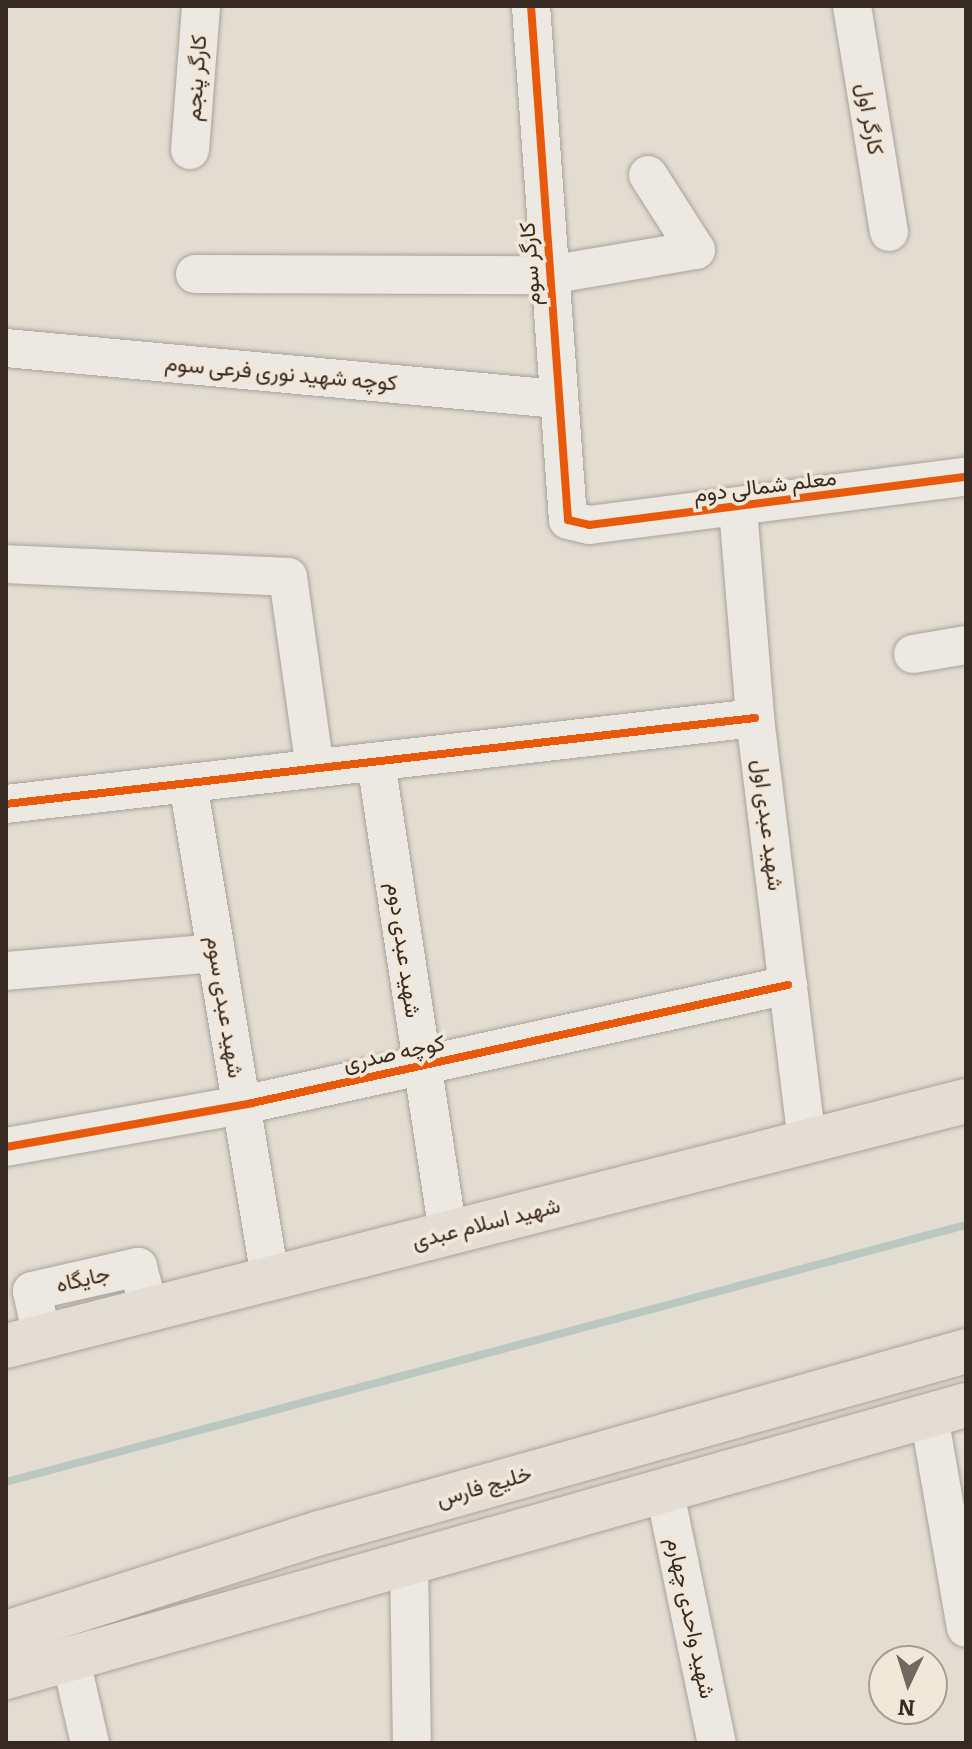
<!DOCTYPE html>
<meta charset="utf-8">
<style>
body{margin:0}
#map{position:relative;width:972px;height:1749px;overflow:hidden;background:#e3dcd1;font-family:Bitter,Vazirmatn,serif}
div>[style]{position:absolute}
.stream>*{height:8px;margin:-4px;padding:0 4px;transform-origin:4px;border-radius:4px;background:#bbc8bf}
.roads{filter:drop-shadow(0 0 2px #a9a299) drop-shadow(0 0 2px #a9a299)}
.minor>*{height:38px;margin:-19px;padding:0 19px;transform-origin:19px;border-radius:19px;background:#ece8e2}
.major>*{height:44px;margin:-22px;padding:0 22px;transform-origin:22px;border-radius:22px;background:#e3ddd4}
.cycleway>*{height:8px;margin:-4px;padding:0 4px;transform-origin:4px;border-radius:4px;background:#e8590c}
span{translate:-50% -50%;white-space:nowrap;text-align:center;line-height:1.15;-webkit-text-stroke:7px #f2e8d9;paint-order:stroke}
.street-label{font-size:22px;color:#372a22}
.frame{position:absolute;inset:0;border:8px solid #372a22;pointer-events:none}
.north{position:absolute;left:868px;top:1645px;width:80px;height:80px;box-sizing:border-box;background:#f2e8d9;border:2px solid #a79c90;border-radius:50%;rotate:184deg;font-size:22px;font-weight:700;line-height:32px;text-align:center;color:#372a22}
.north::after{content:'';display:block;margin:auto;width:28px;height:36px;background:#73685f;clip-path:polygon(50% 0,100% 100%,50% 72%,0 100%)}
</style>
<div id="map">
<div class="stream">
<i style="left:6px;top:1482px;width:994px;rotate:-14.99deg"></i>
</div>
<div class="roads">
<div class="minor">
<i style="left:531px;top:6px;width:515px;rotate:85.88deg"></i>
<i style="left:568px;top:520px;width:22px;rotate:13deg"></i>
<i style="left:589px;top:525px;width:380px;rotate:-7.3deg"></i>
<i style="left:852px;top:6px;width:229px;rotate:80.7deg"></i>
<i style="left:190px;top:150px;width:144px;rotate:-85.6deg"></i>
<i style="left:195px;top:274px;width:354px;rotate:0.2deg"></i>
<i style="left:549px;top:275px;width:149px;rotate:-9.7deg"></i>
<i style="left:696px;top:250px;width:89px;rotate:-122.6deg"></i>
<i style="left:6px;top:348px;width:553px;rotate:5.29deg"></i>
<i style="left:738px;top:509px;width:210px;rotate:85.3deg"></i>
<i style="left:755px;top:718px;width:425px;rotate:83deg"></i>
<i style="left:6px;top:564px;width:282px;rotate:2.6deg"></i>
<i style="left:288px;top:577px;width:193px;rotate:82deg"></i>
<i style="left:913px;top:654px;width:54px;rotate:-9.6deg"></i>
<i style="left:376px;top:762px;width:476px;rotate:81.3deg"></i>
<i style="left:188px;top:783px;width:502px;rotate:80.59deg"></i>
<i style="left:6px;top:804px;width:754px;rotate:-6.55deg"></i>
<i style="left:6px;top:971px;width:211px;rotate:-4.9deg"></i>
<i style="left:6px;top:1147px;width:250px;rotate:-10.1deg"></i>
<i style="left:252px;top:1103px;width:549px;rotate:-12.42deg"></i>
<i style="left:42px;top:1337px;width:47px;rotate:-102.3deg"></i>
<i style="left:32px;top:1291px;width:109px;rotate:-12.8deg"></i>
<i style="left:138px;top:1267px;width:43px;rotate:75.3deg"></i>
<i style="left:929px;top:1416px;width:215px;rotate:80.1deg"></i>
<i style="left:665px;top:1493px;width:255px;rotate:78.3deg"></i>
<i style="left:409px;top:1560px;width:183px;rotate:89.1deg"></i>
<i style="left:70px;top:1656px;width:89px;rotate:77.1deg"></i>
</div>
<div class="major">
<i style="left:6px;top:1346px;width:991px;rotate:-14.32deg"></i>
<i style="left:6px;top:1633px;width:330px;rotate:-17.7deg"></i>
<i style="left:320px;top:1533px;width:671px;rotate:-15.73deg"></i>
<i style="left:6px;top:1677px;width:998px;rotate:-15.82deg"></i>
</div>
</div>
<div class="cycleway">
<i style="left:531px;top:6px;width:515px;rotate:85.88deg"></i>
<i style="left:568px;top:520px;width:22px;rotate:13deg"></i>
<i style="left:589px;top:525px;width:380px;rotate:-7.3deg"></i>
<i style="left:6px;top:804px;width:754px;rotate:-6.55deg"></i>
<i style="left:6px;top:1147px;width:250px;rotate:-10.1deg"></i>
<i style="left:252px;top:1103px;width:549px;rotate:-12.42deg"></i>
</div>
<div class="street-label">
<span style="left:196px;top:78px;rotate:-86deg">کارگر پنجم</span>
<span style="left:870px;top:119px;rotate:80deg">کارگر اول</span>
<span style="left:530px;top:264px;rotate:-94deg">کارگر سوم</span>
<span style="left:281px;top:373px;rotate:5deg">کوچه شهید نوری فرعی سوم</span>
<span style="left:765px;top:486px;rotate:-7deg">معلم شمالی دوم</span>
<span style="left:768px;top:825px;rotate:83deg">شهید عبدی اول</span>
<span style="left:404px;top:950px;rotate:82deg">شهید عبدی دوم</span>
<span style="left:225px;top:1007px;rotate:81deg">شهید عبدی سوم</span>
<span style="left:394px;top:1053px;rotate:-12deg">کوچه صدری</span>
<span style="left:486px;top:1223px;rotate:-14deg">شهید اسلام عبدی</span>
<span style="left:83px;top:1279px;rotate:-13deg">جایگاه</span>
<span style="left:484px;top:1486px;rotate:-16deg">خلیج فارس</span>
<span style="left:691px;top:1618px;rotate:78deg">شهید واحدی چهارم</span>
</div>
<div class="frame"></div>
<div class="north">N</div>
</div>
